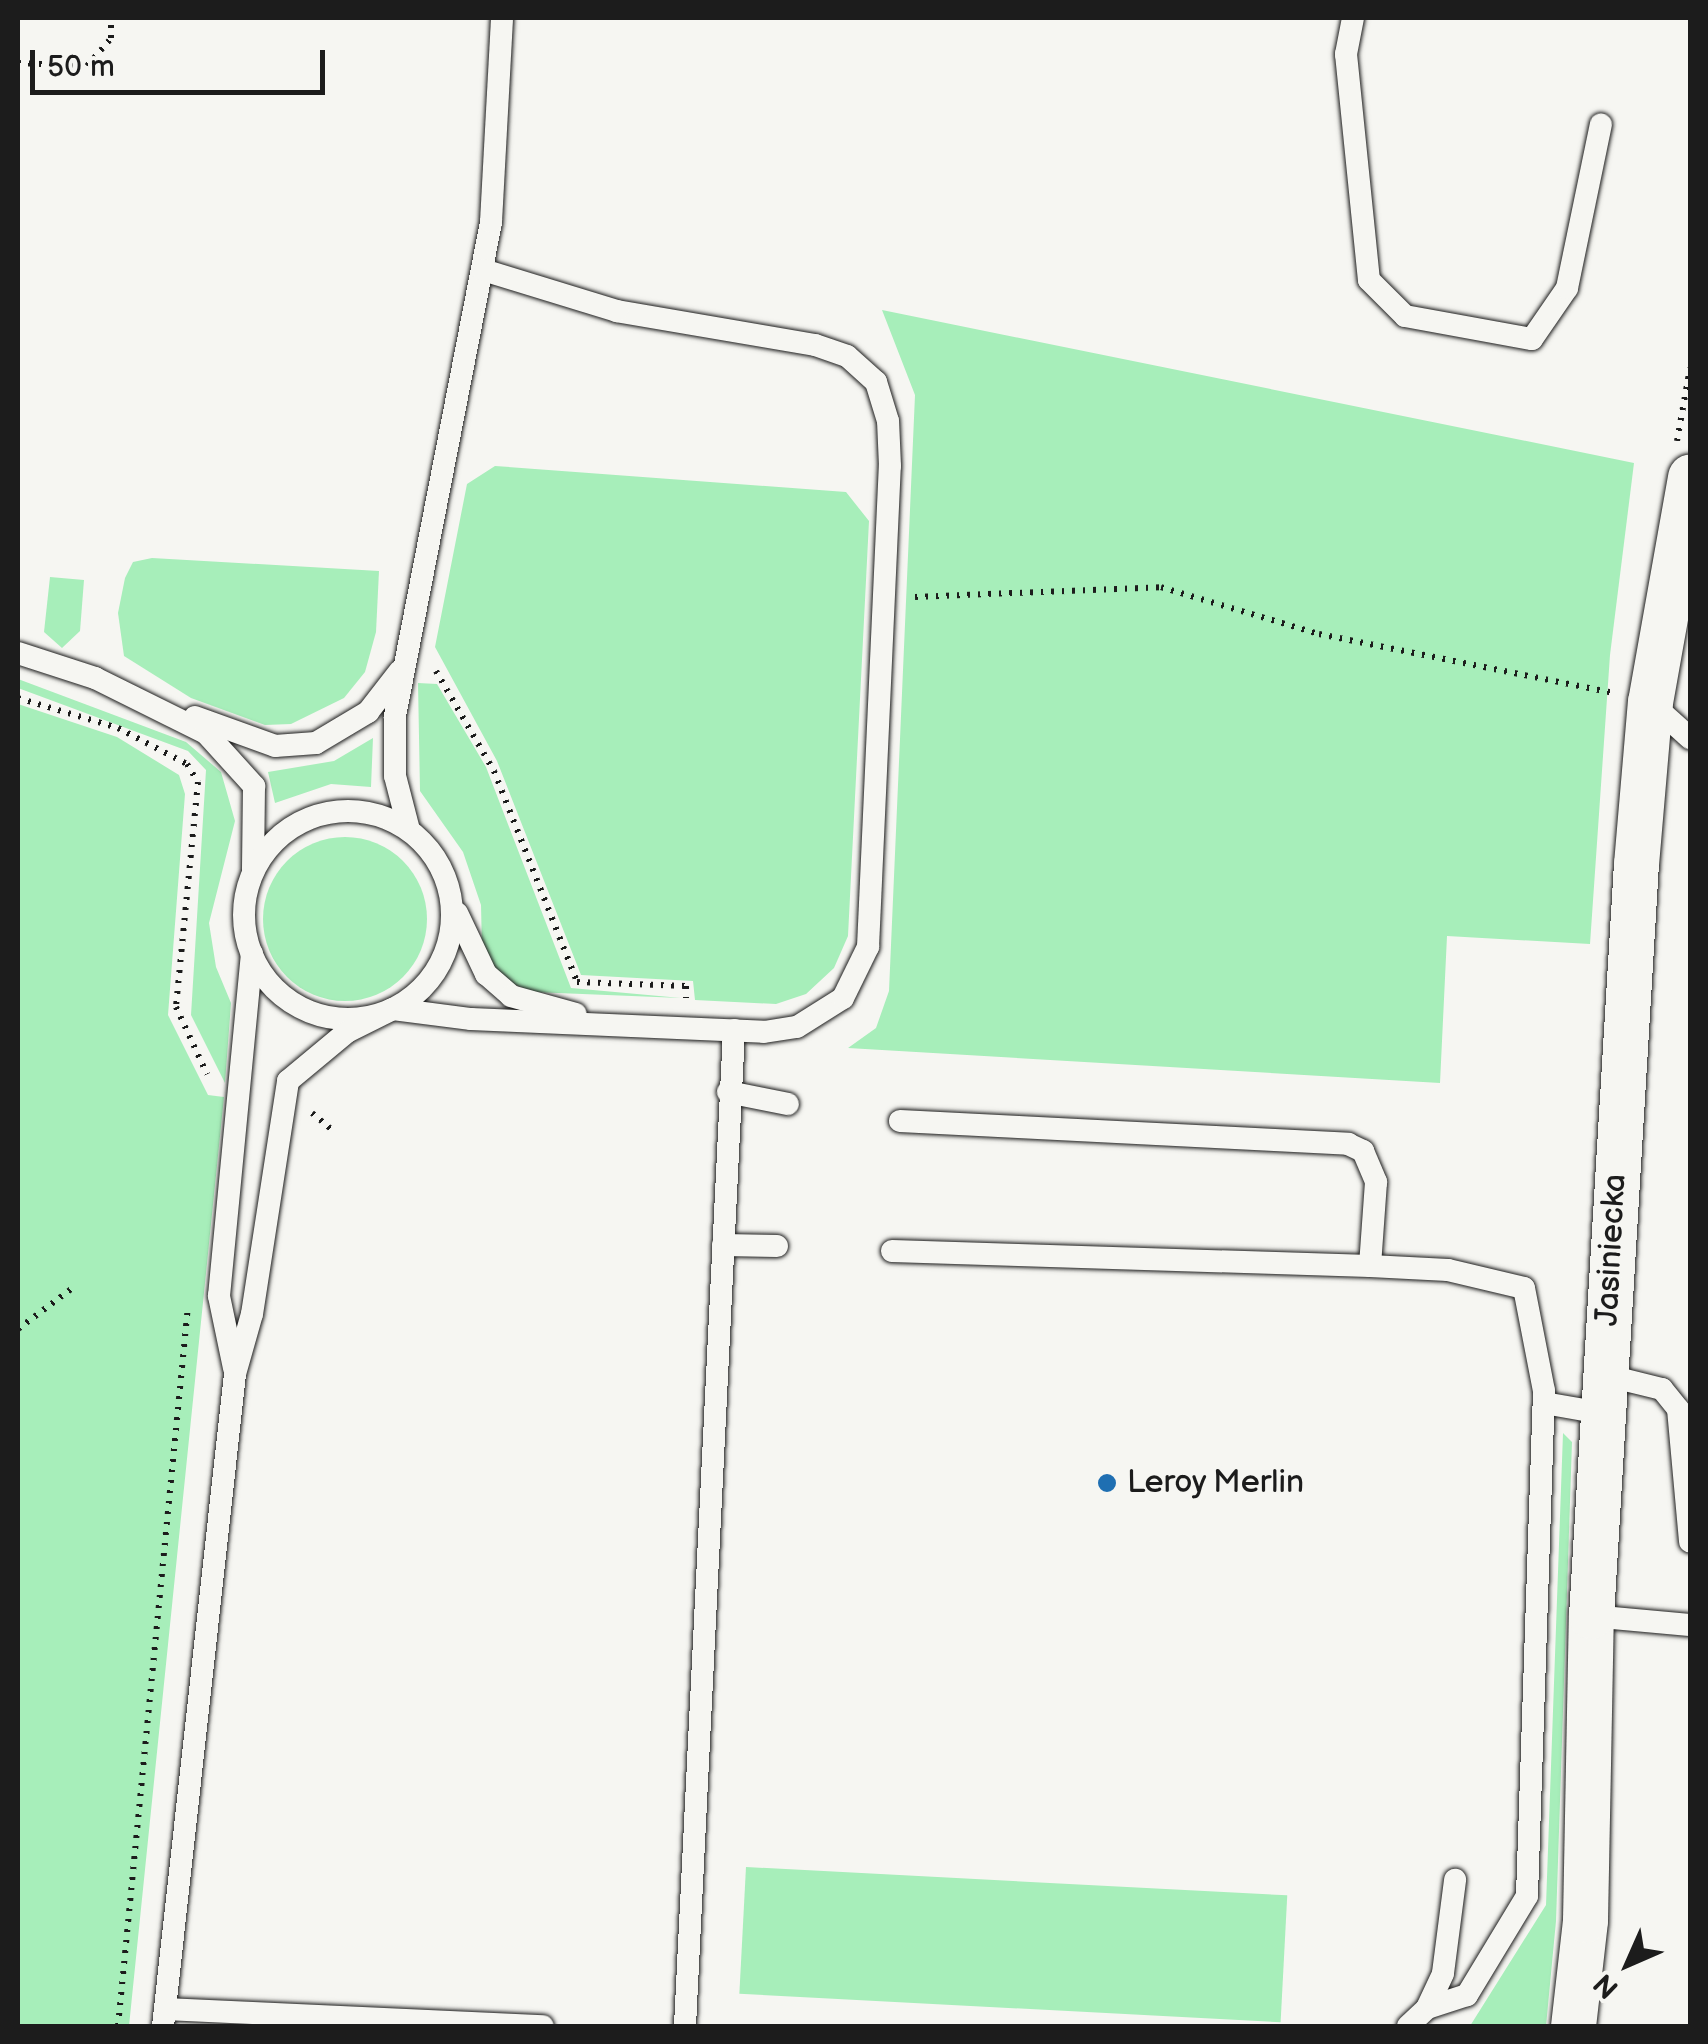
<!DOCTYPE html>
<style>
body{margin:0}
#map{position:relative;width:1708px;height:2044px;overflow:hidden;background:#f6f6f2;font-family:"Balsamiq Sans",sans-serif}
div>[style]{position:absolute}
.green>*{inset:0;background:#a7eeba;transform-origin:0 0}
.round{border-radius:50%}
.path>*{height:6px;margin-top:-3px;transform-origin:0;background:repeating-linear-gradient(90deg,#1c1c1c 0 2.5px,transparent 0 10.5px)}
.roads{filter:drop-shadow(0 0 2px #1c1c1c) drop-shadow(0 0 2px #1c1c1c)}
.service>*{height:22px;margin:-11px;padding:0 11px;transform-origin:11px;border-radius:11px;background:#f6f6f2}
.service>.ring{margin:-11px;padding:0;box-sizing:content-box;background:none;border:22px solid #f6f6f2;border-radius:50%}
.minor>*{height:45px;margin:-22.5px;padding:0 22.5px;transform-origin:22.5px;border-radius:22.5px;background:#f6f6f2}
.dots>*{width:28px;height:28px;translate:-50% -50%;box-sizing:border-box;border:5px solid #f6f6f2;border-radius:50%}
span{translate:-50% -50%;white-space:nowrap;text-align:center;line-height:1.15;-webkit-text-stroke:8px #f6f6f2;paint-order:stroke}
.street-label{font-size:32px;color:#1c1c1c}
.poi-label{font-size:32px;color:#1c1c1c}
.left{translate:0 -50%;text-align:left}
.frame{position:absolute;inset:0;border:20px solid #1c1c1c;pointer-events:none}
.north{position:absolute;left:1578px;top:1914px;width:100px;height:100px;-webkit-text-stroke:8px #f6f6f2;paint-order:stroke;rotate:225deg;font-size:28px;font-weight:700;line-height:40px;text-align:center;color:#1c1c1c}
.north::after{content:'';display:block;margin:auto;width:35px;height:45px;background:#1c1c1c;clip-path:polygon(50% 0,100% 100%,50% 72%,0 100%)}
.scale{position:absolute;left:30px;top:50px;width:295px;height:45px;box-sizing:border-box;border:5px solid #1c1c1c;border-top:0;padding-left:12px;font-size:30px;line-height:35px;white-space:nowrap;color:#1c1c1c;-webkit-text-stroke:8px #f6f6f2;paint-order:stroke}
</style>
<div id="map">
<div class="green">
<i style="clip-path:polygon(882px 310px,1634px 463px,1610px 655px,1590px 944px,1447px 936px,1440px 1083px,848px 1048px,876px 1028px,889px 991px,915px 395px)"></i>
<i style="clip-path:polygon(495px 466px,846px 492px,869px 521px,848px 936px,834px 968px,806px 994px,776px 1004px,695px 1000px,693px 981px,581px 975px,497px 761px,435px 647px,467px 484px)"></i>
<i style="clip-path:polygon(152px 558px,379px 571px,376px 632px,365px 672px,344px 698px,291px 724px,265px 725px,191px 698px,124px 656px,118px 613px,125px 578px,133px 562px)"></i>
<i style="clip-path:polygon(50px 577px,84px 580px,80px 631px,62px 648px,44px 632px)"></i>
<i style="clip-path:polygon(18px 679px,186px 742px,221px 772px,235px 821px,209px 923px,216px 967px,231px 1003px,225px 1083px,191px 1015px,206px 770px,188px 751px,18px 688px)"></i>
<i style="clip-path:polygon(418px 683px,437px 684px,486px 767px,571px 988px,681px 998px,533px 992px,504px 980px,482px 949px,481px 905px,463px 852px,420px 791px)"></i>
<i style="clip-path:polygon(18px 704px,117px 737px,179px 775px,185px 794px,168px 1015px,208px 1095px,224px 1097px,129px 2026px,18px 2026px)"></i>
<i style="clip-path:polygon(373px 738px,371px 787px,331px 784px,275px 803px,268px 772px,334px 761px)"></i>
<i class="round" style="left:263px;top:837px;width:164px;height:164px"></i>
<i style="clip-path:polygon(1563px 1433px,1572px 1442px,1556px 1921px,1546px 2026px,1470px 2026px,1546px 1905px)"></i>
<i style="left:746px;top:1867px;width:542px;height:127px;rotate:3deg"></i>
</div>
<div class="path">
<i style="left:18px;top:63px;width:69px;rotate:2.5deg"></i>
<i style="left:87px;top:66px;width:37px;rotate:-49deg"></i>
<i style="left:111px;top:38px;width:20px;rotate:-90deg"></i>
<i style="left:1677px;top:441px;width:74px;rotate:-79.9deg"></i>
<i style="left:915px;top:597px;width:246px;rotate:-2.3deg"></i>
<i style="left:1161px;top:587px;width:165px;rotate:16.6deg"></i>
<i style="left:1319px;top:634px;width:297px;rotate:11.3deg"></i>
<i style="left:436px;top:671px;width:116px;rotate:59.9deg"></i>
<i style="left:494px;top:771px;width:227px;rotate:68.5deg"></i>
<i style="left:577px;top:982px;width:109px;rotate:2.1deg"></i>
<i style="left:686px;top:986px;width:12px;rotate:90deg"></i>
<i style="left:18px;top:698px;width:104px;rotate:16.7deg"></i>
<i style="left:118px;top:728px;width:78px;rotate:27.6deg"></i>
<i style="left:187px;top:764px;width:21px;rotate:59deg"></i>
<i style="left:198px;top:782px;width:226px;rotate:95.6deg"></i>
<i style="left:176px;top:1007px;width:74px;rotate:65.2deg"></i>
<i style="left:312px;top:1113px;width:26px;rotate:40deg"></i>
<i style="left:18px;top:1329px;width:66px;rotate:-37deg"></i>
<i style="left:118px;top:2026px;width:723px;rotate:-84.45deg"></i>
</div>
<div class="roads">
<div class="service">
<i style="left:1353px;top:18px;width:37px;rotate:101deg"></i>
<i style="left:1346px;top:54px;width:227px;rotate:84.2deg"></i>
<i style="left:1369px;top:280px;width:51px;rotate:45deg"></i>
<i style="left:1405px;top:316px;width:129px;rotate:10.3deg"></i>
<i style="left:1532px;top:339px;width:62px;rotate:-55.5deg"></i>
<i style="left:1567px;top:288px;width:167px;rotate:-78.3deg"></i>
<i style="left:18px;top:653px;width:81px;rotate:18deg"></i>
<i style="left:95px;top:678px;width:124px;rotate:26.4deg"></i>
<i style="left:206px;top:733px;width:72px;rotate:47.8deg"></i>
<i style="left:254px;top:786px;width:84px;rotate:90.7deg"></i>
<i style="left:1650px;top:702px;width:54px;rotate:42deg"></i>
<i style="left:195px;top:717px;width:85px;rotate:19.9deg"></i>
<i style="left:275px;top:746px;width:41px;rotate:-4.2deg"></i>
<i style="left:316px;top:743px;width:61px;rotate:-30.8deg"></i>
<i style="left:368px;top:712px;width:51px;rotate:-52.2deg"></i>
<i class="ring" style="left:244px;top:811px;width:186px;height:186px"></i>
<i style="left:409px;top:830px;width:56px;rotate:-104.5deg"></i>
<i style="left:395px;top:776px;width:60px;rotate:-90deg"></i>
<i style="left:395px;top:716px;width:503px;rotate:-79deg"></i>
<i style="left:491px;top:222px;width:204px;rotate:-86.9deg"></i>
<i style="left:457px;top:913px;width:68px;rotate:64.6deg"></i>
<i style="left:486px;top:974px;width:33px;rotate:41deg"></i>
<i style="left:511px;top:996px;width:67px;rotate:15.5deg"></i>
<i style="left:728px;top:1092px;width:61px;rotate:11.3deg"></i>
<i style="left:900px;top:1121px;width:449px;rotate:2.9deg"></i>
<i style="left:1348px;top:1144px;width:17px;rotate:25deg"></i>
<i style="left:1363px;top:1151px;width:34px;rotate:67deg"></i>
<i style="left:1376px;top:1182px;width:84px;rotate:94.1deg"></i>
<i style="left:1370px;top:1266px;width:78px;rotate:2.9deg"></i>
<i style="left:1448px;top:1270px;width:78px;rotate:13.3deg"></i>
<i style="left:1524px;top:1288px;width:105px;rotate:79deg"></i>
<i style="left:1544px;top:1391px;width:505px;rotate:91.93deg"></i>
<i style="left:1527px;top:1896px;width:116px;rotate:121.2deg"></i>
<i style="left:1467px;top:1995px;width:42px;rotate:162deg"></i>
<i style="left:723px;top:1245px;width:54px;rotate:1.1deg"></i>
<i style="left:892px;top:1251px;width:478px;rotate:1.8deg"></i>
<i style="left:234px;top:1368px;width:74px;rotate:-101.8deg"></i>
<i style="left:219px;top:1296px;width:344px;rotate:-84.5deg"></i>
<i style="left:1605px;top:1375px;width:59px;rotate:13.8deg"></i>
<i style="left:1662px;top:1389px;width:26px;rotate:51deg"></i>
<i style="left:1678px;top:1409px;width:133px;rotate:84.8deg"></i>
<i style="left:1544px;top:1403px;width:59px;rotate:9.8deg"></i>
<i style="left:1591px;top:1616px;width:99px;rotate:5.2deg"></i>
<i style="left:165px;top:2009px;width:378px;rotate:2.6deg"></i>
<i style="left:163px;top:2026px;width:656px;rotate:-83.7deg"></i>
<i style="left:235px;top:1374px;width:62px;rotate:-74.2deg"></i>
<i style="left:252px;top:1314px;width:236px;rotate:-81.2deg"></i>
<i style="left:288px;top:1081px;width:77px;rotate:-39.7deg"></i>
<i style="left:347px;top:1032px;width:51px;rotate:-26.6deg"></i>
<i style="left:393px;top:1009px;width:79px;rotate:7.3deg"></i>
<i style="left:471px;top:1019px;width:293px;rotate:2.5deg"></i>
<i style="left:764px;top:1032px;width:33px;rotate:-9deg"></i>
<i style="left:797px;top:1027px;width:54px;rotate:-32.2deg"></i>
<i style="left:843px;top:998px;width:57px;rotate:-63.9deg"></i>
<i style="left:868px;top:947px;width:482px;rotate:-87.4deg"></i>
<i style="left:890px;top:466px;width:45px;rotate:-92.5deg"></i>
<i style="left:888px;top:421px;width:41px;rotate:-107.1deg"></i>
<i style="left:876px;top:382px;width:39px;rotate:-138deg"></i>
<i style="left:847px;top:356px;width:34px;rotate:-161deg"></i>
<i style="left:815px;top:345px;width:201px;rotate:-170.3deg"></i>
<i style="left:617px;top:311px;width:140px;rotate:-163deg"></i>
<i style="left:685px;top:2026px;width:997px;rotate:-87.18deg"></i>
<i style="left:1408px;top:2026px;width:26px;rotate:-43deg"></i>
<i style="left:1427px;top:2008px;width:38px;rotate:-65deg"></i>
<i style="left:1443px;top:1973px;width:94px;rotate:-82.6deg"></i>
</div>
<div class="minor">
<i style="left:1573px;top:2026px;width:107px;rotate:-83.5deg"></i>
<i style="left:1585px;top:1920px;width:304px;rotate:-88.9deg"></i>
<i style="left:1591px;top:1616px;width:753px;rotate:-86.58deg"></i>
<i style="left:1636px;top:864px;width:163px;rotate:-85.1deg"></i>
<i style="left:1650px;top:702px;width:229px;rotate:-79.9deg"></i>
</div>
</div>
<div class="dots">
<i style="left:1107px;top:1483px;background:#1f6fb2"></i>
</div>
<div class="street-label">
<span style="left:1612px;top:1250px;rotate:-87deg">Jasiniecka</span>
</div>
<div class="poi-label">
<span class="left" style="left:1127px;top:1483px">Leroy Merlin</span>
</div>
<div class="frame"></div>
<div class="north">N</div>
<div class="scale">50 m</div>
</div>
